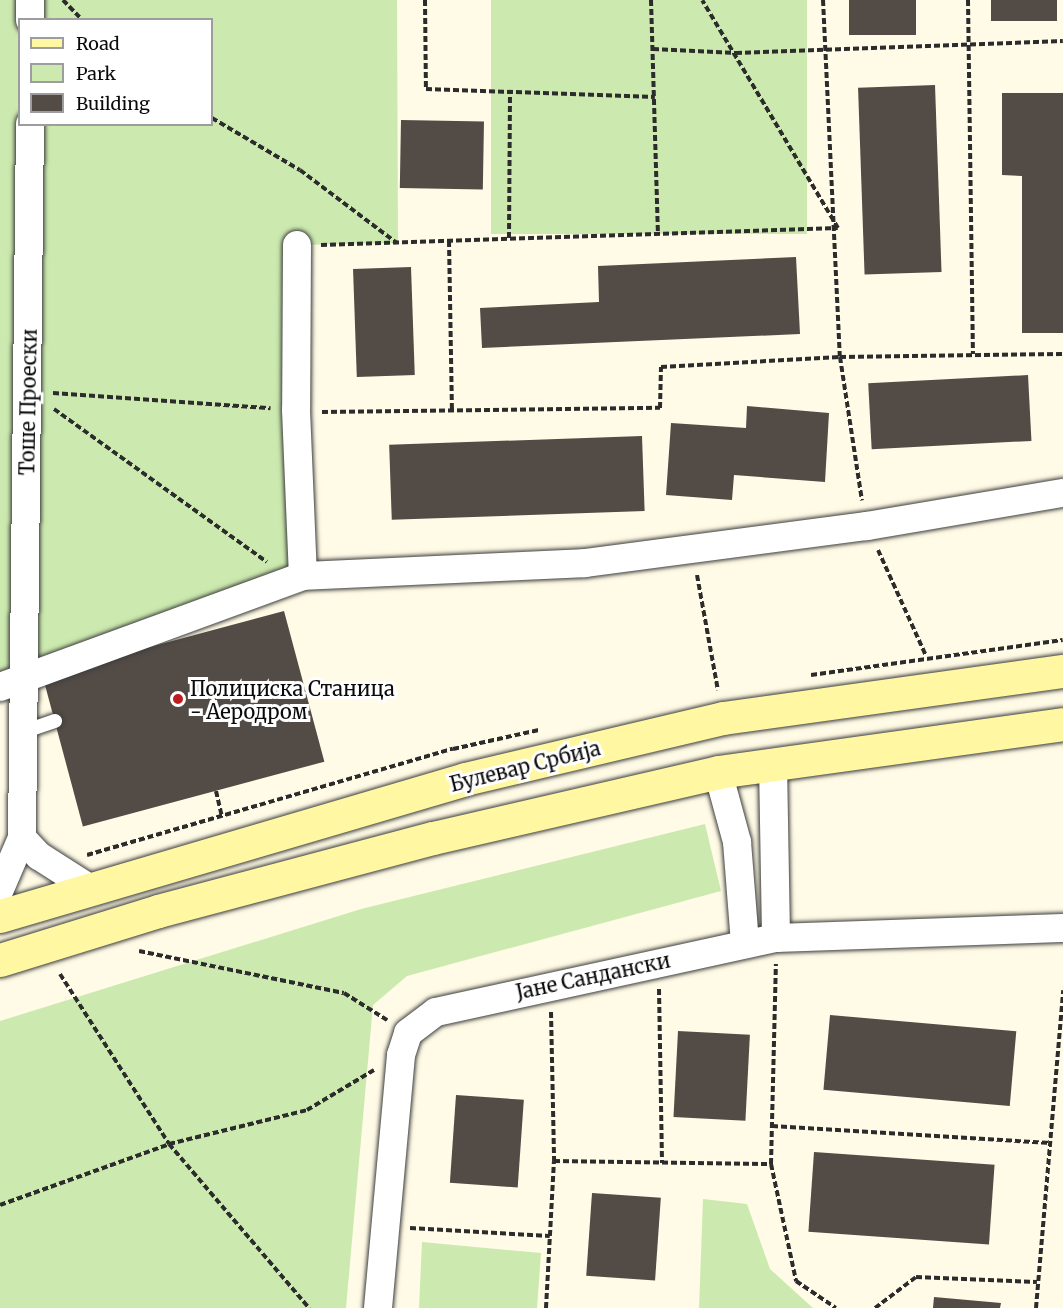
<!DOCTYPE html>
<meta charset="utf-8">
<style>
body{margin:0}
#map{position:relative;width:1063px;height:1308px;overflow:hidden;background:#fffbe6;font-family:Merriweather,serif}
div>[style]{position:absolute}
.green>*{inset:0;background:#cceaaf;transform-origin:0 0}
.building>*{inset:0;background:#534b46;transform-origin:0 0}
.path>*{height:4px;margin-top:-2px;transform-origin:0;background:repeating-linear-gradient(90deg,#2c2c2c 0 6px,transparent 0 9px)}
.roads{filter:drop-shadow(0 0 2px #3d3d3d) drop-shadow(0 0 2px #3d3d3d)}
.lane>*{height:14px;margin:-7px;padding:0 7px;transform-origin:7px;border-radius:7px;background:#fff}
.street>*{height:28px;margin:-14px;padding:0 14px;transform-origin:14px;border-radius:14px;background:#fff}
.secondary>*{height:33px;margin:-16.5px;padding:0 16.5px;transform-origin:16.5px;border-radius:16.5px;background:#fff7a1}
.dots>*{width:16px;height:16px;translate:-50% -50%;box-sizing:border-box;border:3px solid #fff;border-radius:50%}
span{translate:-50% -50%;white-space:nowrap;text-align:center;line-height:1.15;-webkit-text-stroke:6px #fff;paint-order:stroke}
.street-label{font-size:20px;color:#0a0a0a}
.poi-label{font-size:20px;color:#0a0a0a}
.left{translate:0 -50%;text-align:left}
.legend{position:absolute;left:18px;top:18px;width:195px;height:108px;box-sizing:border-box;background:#fff;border:2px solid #9d9d9d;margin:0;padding:8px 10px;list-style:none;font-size:18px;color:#0a0a0a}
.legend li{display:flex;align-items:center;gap:12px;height:30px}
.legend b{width:30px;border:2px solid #9d9d9d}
</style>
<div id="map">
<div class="green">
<i style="clip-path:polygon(evenodd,0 0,397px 0,398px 243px,297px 245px,292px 579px,0 679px,0 0,20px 20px,212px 20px,212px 124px,20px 124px,20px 20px)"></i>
<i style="left:491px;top:0;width:316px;height:234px"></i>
<i style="clip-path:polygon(705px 824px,721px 891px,407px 976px,373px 1005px,346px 1308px,0 1308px,0 1021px,361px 909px)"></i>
<i style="clip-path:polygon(703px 1199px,747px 1204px,770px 1269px,813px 1308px,699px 1308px)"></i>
<i style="clip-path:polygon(422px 1242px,541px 1253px,537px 1308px,419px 1308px)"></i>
</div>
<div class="building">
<i style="left:849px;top:0;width:67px;height:35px"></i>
<i style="left:991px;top:0;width:66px;height:21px"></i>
<i style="left:935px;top:85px;width:187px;height:77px;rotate:88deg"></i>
<i style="clip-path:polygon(1002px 93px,1063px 93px,1063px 333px,1022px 333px,1022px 176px,1002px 175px)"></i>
<i style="left:401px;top:120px;width:83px;height:68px;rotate:1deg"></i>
<i style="clip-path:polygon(796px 257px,800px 334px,482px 348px,480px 308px,599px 302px,598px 266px)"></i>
<i style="left:411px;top:267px;width:108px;height:58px;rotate:88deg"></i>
<i style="left:1028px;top:375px;width:66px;height:160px;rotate:87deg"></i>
<i style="clip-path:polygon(747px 406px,829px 413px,825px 482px,734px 475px,732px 500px,666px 495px,671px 423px,746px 428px)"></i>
<i style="left:642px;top:436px;width:75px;height:253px;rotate:88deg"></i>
<i style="left:284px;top:611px;width:156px;height:250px;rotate:75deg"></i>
<i style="left:830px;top:1015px;width:187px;height:75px;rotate:5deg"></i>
<i style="left:678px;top:1031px;width:72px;height:86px;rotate:3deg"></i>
<i style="left:456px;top:1095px;width:68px;height:88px;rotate:4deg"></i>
<i style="left:814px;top:1152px;width:181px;height:80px;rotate:4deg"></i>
<i style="left:592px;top:1193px;width:69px;height:83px;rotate:4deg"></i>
<i style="clip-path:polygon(934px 1297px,1001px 1303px,1000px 1308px,933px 1308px)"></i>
</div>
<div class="path">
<i style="left:63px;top:0;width:28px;rotate:46deg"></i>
<i style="left:425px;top:0;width:89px;rotate:89.4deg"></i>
<i style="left:426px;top:89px;width:229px;rotate:2deg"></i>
<i style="left:651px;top:0;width:232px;rotate:88.3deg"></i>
<i style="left:823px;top:0;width:357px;rotate:87.3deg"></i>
<i style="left:840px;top:357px;width:223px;rotate:-0.8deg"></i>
<i style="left:968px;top:0;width:354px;rotate:89.2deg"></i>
<i style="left:653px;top:49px;width:83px;rotate:2.8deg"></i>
<i style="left:736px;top:53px;width:327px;rotate:-2.1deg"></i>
<i style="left:212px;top:118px;width:102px;rotate:30.6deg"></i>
<i style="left:300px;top:170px;width:121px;rotate:37deg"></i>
<i style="left:509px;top:238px;width:148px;rotate:-89.6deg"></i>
<i style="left:449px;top:241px;width:169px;rotate:89deg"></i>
<i style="left:321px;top:245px;width:517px;rotate:-1.88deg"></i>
<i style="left:838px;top:228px;width:265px;rotate:-120.8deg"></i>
<i style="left:53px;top:393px;width:218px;rotate:4deg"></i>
<i style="left:54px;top:409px;width:262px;rotate:35.7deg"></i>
<i style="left:322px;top:412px;width:338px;rotate:-0.7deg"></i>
<i style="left:660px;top:408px;width:41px;rotate:-88.6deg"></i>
<i style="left:661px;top:367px;width:179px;rotate:-3.2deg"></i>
<i style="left:840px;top:357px;width:145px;rotate:81.3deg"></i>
<i style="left:878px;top:550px;width:116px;rotate:65.6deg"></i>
<i style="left:697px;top:575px;width:117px;rotate:79.7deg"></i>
<i style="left:811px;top:675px;width:254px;rotate:-7.9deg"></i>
<i style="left:216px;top:791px;width:26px;rotate:77deg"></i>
<i style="left:87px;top:855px;width:381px;rotate:-16.2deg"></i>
<i style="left:453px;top:749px;width:88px;rotate:-12.5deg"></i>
<i style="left:139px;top:951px;width:209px;rotate:11.6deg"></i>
<i style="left:344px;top:993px;width:51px;rotate:32.1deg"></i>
<i style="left:60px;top:974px;width:202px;rotate:57.3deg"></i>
<i style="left:169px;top:1144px;width:216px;rotate:49.5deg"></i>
<i style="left:659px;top:989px;width:174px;rotate:89deg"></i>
<i style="left:551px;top:1012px;width:149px;rotate:88.8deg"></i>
<i style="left:772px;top:1126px;width:279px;rotate:3.5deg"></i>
<i style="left:771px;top:1164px;width:200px;rotate:-88.6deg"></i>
<i style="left:0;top:1205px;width:180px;rotate:-19.8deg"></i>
<i style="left:169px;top:1144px;width:142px;rotate:-13.8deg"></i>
<i style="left:307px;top:1110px;width:78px;rotate:-30.8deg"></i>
<i style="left:410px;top:1228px;width:140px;rotate:3.3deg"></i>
<i style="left:546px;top:1308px;width:147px;rotate:-86.9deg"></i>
<i style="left:554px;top:1161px;width:217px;rotate:0.8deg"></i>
<i style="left:771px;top:1164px;width:120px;rotate:77.9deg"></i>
<i style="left:796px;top:1281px;width:48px;rotate:34deg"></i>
<i style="left:875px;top:1308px;width:51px;rotate:-37.1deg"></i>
<i style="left:916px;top:1277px;width:121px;rotate:2.4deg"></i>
<i style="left:1036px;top:1308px;width:319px;rotate:-85.1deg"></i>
</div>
<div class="roads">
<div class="lane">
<i style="left:23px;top:732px;width:34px;rotate:-19deg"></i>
</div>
<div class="street">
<i style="left:30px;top:20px;width:20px;rotate:-90deg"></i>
<i style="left:297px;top:245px;width:165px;rotate:90.3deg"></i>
<i style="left:296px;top:410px;width:166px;rotate:87.6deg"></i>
<i style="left:303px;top:576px;width:282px;rotate:-2.6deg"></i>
<i style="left:585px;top:563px;width:284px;rotate:-7.5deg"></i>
<i style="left:867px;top:526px;width:199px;rotate:-9.6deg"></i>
<i style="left:0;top:687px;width:323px;rotate:-20.1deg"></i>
<i style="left:773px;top:764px;width:174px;rotate:89deg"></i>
<i style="left:718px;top:772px;width:73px;rotate:74.8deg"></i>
<i style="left:737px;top:842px;width:101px;rotate:85.5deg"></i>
<i style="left:22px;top:838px;width:25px;rotate:47deg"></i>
<i style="left:39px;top:856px;width:59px;rotate:32.6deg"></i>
<i style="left:0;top:889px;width:56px;rotate:-66.7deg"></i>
<i style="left:22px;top:838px;width:714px;rotate:-89.36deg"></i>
<i style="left:378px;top:1308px;width:254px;rotate:-84.8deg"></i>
<i style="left:401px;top:1055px;width:23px;rotate:-72deg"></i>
<i style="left:408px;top:1033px;width:35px;rotate:-37deg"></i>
<i style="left:436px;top:1012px;width:348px;rotate:-12.3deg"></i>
<i style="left:776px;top:938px;width:287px;rotate:-2deg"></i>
</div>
<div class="secondary">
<i style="left:0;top:916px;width:485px;rotate:-16.4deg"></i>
<i style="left:465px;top:779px;width:265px;rotate:-13.3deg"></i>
<i style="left:723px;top:718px;width:343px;rotate:-7.9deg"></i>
<i style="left:0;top:960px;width:165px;rotate:-17.2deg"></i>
<i style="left:158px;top:911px;width:285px;rotate:-14.9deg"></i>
<i style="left:433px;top:838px;width:293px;rotate:-13deg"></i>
<i style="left:718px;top:772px;width:348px;rotate:-7.9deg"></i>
</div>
</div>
<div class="dots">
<i style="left:178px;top:699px;background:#bf1c1f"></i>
</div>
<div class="street-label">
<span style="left:28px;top:402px;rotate:-89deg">Тоше Проески</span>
<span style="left:525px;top:766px;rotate:-14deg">Булевар Србија</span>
<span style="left:593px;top:976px;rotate:-12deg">Јане Сандански</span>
</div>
<div class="poi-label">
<span class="left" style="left:190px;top:700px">Полициска Станица<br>- Аеродром</span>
</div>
<ul class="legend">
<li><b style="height:8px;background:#fff7a1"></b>Road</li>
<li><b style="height:16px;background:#cceaaf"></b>Park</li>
<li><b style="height:16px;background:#534b46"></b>Building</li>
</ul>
</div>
